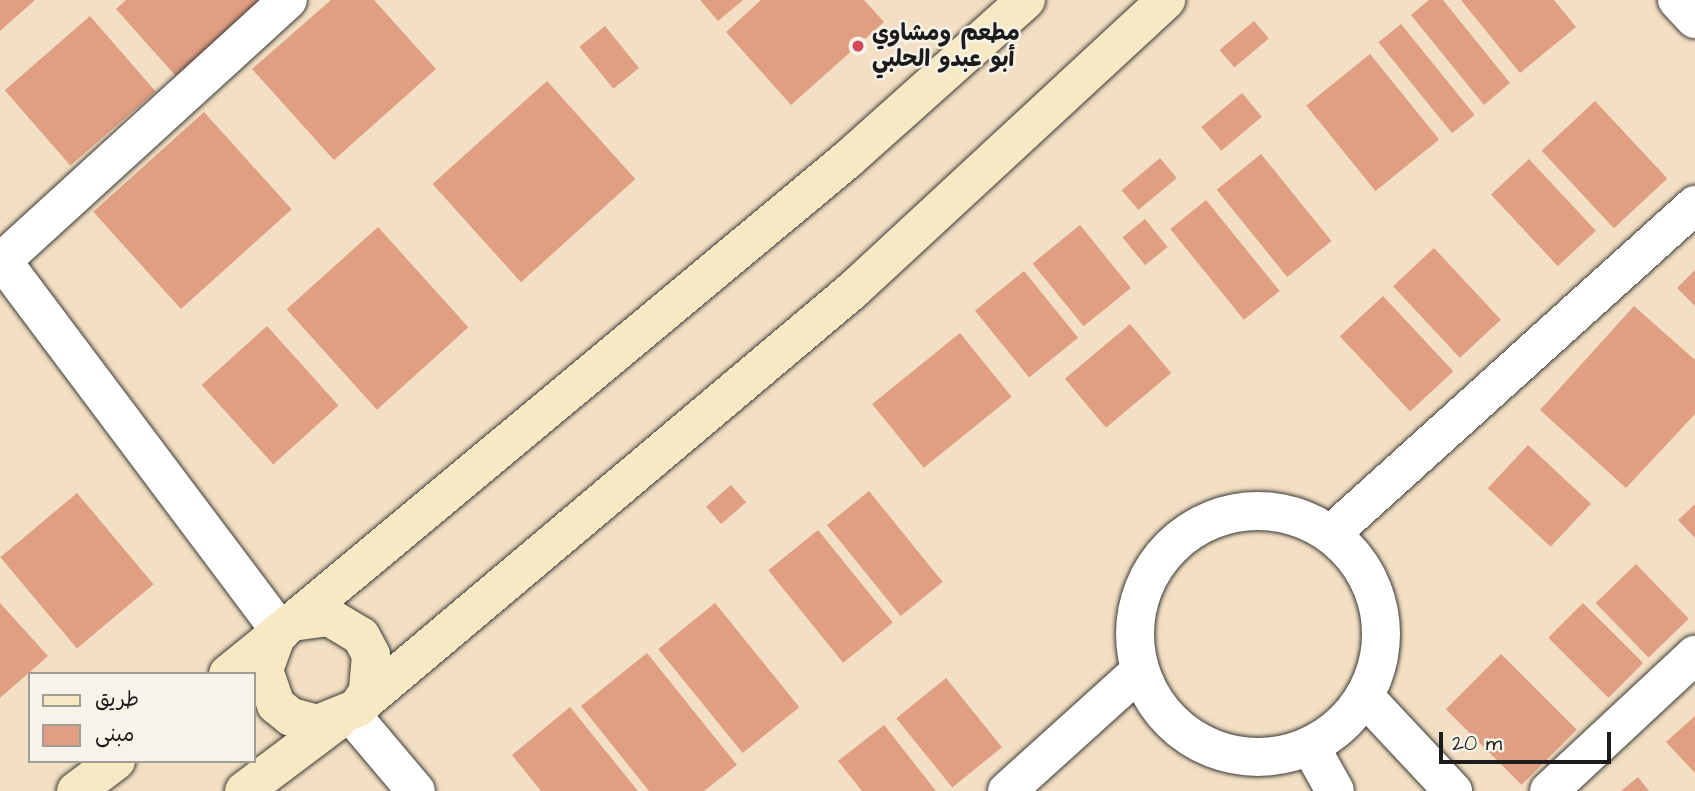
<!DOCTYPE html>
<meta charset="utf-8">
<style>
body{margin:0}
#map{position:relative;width:1695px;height:791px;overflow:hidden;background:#f3e0c4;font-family:"Architects Daughter","Playpen Sans Arabic",sans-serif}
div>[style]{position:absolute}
.building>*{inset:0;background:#e09e82;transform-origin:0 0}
.roads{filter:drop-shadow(0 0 2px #3c3935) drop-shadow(0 0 2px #3c3935)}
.minor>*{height:38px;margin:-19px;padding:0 19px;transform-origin:19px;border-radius:19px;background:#fff}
.minor>.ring{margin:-19px;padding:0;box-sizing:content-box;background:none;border:38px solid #fff;border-radius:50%}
.secondary>*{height:38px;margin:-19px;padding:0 19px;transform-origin:19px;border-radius:19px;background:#f7e9c3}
.dots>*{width:19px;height:19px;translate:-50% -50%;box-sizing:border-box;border:4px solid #f7f3e8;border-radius:50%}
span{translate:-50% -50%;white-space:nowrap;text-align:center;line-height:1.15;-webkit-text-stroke:5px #f7f3e8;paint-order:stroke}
.poi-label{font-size:23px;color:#1c1c1c;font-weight:700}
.left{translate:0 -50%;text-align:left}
.legend{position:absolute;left:28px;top:672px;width:228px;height:91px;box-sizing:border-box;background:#f7f3e8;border:2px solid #9f9d96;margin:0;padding:9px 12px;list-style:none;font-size:21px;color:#1c1c1c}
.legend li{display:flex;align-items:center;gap:14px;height:35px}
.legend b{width:35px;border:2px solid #9f9d96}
.scale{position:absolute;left:1439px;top:732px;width:172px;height:32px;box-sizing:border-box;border:4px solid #1c1c1c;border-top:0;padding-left:9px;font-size:21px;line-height:24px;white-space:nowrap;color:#1c1c1c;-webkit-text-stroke:5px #f7f3e8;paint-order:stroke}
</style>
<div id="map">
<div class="building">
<i style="clip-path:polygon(0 0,35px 0,0 31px)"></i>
<i style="clip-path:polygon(126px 0,261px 0,182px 83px,116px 9px)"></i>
<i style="clip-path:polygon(331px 0,374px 0,436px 69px,334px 160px,252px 69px)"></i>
<i style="clip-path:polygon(700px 0,743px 0,718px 21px)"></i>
<i style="clip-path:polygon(761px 0,864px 0,884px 22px,791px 105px,726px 32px)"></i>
<i style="clip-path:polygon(1429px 0,1443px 0,1510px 83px,1484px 105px,1411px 15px)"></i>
<i style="clip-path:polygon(1461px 0,1554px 0,1576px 27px,1520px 73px)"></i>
<i style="left:90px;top:16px;width:100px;height:113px;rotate:49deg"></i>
<i style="left:1254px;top:21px;width:23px;height:45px;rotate:50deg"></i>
<i style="left:1401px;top:24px;width:117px;height:29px;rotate:51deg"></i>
<i style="left:605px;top:26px;width:54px;height:33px;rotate:51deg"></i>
<i style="left:1370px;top:54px;width:110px;height:82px;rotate:51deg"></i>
<i style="left:547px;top:81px;width:132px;height:154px;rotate:48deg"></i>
<i style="left:1242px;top:93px;width:31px;height:53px;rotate:50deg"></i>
<i style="left:1595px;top:101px;width:106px;height:73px;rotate:47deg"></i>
<i style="left:204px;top:112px;width:131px;height:149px;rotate:48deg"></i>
<i style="left:1261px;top:154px;width:112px;height:57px;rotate:51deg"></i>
<i style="left:1160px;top:158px;width:26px;height:50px;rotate:50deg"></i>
<i style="left:1529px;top:159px;width:98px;height:52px;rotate:47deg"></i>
<i style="left:1206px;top:200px;width:117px;height:46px;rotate:51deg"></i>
<i style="left:1145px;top:219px;width:36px;height:29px;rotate:51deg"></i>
<i style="left:1080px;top:225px;width:81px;height:61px;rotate:51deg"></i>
<i style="left:378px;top:227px;width:135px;height:123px;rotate:48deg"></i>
<i style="left:1434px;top:248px;width:98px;height:56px;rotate:47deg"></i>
<i style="clip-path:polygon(1695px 270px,1695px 306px,1677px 288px)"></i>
<i style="left:1024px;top:271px;width:86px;height:63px;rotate:51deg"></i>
<i style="left:1383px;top:296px;width:103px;height:59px;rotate:47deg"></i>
<i style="clip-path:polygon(1634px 306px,1695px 360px,1695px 414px,1626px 488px,1540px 410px)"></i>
<i style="left:1130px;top:324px;width:64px;height:85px;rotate:50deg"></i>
<i style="left:267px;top:326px;width:107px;height:88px;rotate:48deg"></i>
<i style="left:960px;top:333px;width:82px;height:113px;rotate:51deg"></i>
<i style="left:1528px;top:445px;width:86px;height:59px;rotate:43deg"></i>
<i style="left:731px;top:485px;width:23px;height:33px;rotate:49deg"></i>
<i style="left:869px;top:491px;width:117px;height:54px;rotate:51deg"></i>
<i style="left:77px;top:493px;width:119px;height:100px;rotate:50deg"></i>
<i style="clip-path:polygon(1695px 504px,1695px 538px,1678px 520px)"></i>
<i style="left:818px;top:530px;width:119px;height:64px;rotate:51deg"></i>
<i style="left:1636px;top:564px;width:76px;height:56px;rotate:46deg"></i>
<i style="clip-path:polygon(0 603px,48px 656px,0 698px)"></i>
<i style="left:715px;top:603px;width:134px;height:73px;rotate:51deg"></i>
<i style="left:1583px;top:603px;width:85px;height:49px;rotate:45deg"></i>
<i style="clip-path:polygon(647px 653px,737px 765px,704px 791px,649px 791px,581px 706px)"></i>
<i style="left:1501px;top:654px;width:107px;height:78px;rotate:45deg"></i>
<i style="left:946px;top:678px;width:89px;height:64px;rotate:51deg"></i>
<i style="clip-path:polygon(570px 707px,638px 791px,541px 791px,512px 755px)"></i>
<i style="clip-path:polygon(1695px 716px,1695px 773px,1666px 742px)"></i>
<i style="clip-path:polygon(884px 725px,936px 791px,862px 791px,838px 761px)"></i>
<i style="clip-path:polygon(1638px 777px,1649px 791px,1621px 791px)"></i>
</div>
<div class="roads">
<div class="minor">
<i style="left:1677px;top:0;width:26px;rotate:47deg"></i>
<i class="ring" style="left:1135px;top:511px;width:208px;height:208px"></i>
<i style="left:1331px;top:534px;width:491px;rotate:-42.1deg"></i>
<i style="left:281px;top:632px;width:464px;rotate:-126.9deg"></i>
<i style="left:2px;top:261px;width:387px;rotate:-42.4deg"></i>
<i style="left:1365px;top:697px;width:129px;rotate:46.9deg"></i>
<i style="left:350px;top:713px;width:102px;rotate:49.8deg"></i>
<i style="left:1310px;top:746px;width:51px;rotate:60.9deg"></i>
<i style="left:1007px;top:791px;width:179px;rotate:-42.1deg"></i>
<i style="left:1549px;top:791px;width:200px;rotate:-43deg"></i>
</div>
<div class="secondary">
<i style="left:292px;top:622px;width:722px;rotate:-39.78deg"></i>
<i style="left:847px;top:160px;width:240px;rotate:-41.8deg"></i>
<i style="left:228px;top:674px;width:82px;rotate:-39.1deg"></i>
<i style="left:292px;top:622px;width:37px;rotate:-8deg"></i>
<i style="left:329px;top:617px;width:37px;rotate:31deg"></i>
<i style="left:361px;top:636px;width:21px;rotate:62deg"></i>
<i style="left:371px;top:655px;width:37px;rotate:95deg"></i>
<i style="left:368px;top:692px;width:19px;rotate:125deg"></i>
<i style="left:357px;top:708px;width:42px;rotate:157.7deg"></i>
<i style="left:318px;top:724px;width:28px;rotate:-165deg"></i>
<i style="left:291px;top:717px;width:19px;rotate:-141deg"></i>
<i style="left:276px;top:705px;width:37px;rotate:-109deg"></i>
<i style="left:264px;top:670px;width:37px;rotate:-70deg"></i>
<i style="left:357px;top:708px;width:649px;rotate:-40.12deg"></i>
<i style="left:853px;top:290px;width:427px;rotate:-42.8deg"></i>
<i style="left:76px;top:791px;width:50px;rotate:-36.9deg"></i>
<i style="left:244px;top:791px;width:116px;rotate:-37deg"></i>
</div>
</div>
<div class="dots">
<i style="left:858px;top:46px;background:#d1495b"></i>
</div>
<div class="poi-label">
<span class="left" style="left:872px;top:46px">مطعم ومشاوي<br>أبو عبدو الحلبي</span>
</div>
<ul class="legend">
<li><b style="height:9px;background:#f7e9c3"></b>طريق</li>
<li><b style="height:19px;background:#e09e82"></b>مبنى</li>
</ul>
<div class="scale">20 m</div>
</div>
